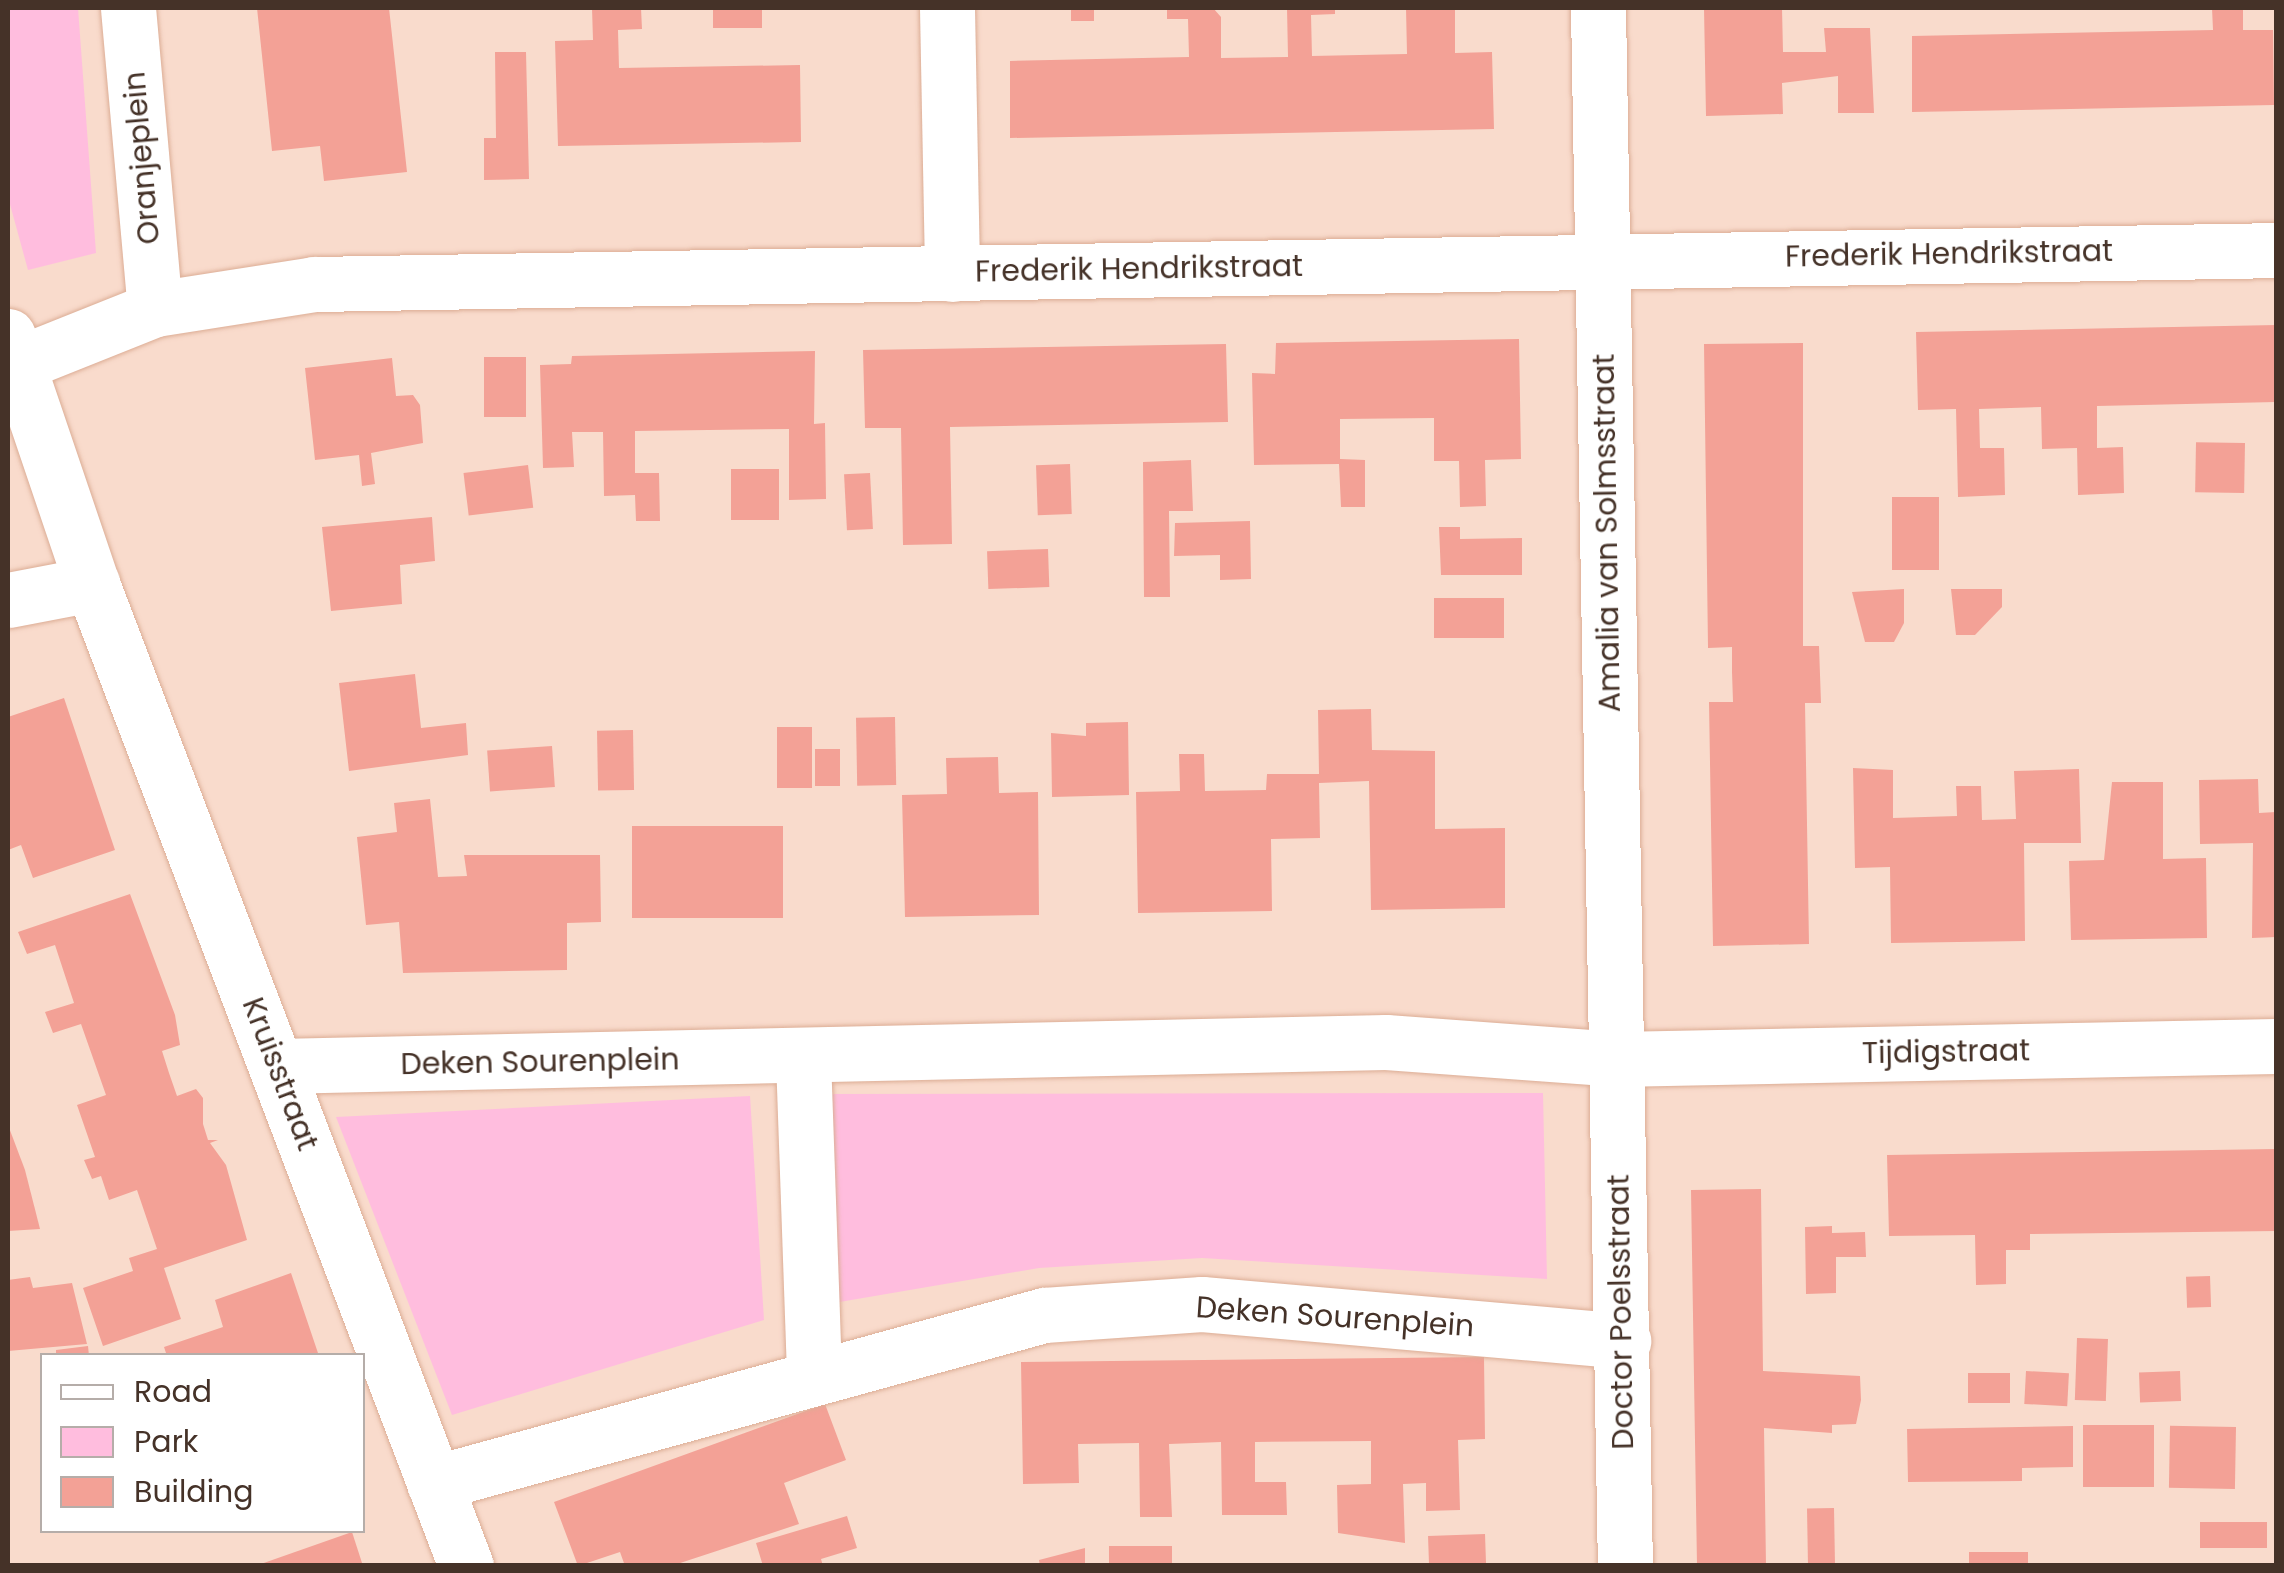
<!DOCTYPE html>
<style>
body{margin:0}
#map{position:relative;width:2284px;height:1573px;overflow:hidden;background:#f9dbcc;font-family:Poppins,sans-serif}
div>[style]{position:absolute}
.green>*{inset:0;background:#ffbdde}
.building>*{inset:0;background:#f3a196;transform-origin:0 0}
.roads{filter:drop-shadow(0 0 2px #dcad95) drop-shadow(0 0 2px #dcad95)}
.minor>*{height:55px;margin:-27.5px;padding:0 27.5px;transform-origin:27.5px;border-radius:27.5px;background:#fff}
span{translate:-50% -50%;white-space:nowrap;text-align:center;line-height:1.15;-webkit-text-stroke:9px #fff;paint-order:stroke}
.street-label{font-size:30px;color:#453228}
.frame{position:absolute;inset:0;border:10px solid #453228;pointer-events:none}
.legend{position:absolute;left:40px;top:1353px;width:325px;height:180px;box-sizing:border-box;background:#fff;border:2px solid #b5ada9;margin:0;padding:12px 18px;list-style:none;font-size:30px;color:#453228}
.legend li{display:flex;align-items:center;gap:20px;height:50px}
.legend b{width:50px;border:2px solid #b5ada9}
</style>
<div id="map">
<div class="green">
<i style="clip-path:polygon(8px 8px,78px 8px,96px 253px,28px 270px,8px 197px)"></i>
<i style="clip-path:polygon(1543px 1093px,1547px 1279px,1202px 1258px,1039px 1268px,822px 1305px,813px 1094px)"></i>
<i style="clip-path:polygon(750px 1096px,764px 1320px,452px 1415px,336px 1117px)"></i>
</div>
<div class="building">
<i style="clip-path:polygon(257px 8px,389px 8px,407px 172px,324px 181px,320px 146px,272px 151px)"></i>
<i style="clip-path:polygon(592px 8px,641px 8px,642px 29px,618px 30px,619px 68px,800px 65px,801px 142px,558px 146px,555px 41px,593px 40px)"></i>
<i style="left:713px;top:8px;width:49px;height:20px"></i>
<i style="left:1071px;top:8px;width:23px;height:13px"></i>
<i style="clip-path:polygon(1167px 8px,1213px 8px,1221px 17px,1221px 58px,1288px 57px,1287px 8px,1335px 8px,1335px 14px,1311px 15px,1312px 56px,1407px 54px,1406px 8px,1455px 8px,1455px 53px,1492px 52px,1494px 129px,1010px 138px,1010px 61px,1189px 57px,1188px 19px,1167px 19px)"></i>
<i style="clip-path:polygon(1704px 8px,1782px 8px,1783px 52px,1826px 52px,1824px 28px,1870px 28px,1874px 113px,1838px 113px,1838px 76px,1782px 83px,1783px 114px,1706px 116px)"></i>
<i style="clip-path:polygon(2212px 8px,2243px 8px,2243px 30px,2273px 30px,2274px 105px,1912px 112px,1912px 36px,2213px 30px)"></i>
<i style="clip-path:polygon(495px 52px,526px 52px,529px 179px,484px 180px,484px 138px,496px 138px)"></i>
<i style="clip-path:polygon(2276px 325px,2276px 402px,2097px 406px,2097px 448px,2123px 447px,2124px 493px,2078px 495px,2077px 448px,2042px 449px,2041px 407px,1979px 409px,1980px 448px,2004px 448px,2005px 495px,1958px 497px,1956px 409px,1918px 410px,1916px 332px)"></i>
<i style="clip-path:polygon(1519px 339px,1521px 459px,1485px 460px,1486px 506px,1460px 507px,1459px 461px,1434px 461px,1434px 418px,1340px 419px,1340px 459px,1365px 460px,1365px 507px,1341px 507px,1339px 464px,1254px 465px,1252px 373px,1275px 374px,1276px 343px)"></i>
<i style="clip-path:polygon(1803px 343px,1803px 646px,1819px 646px,1821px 703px,1805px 703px,1809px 944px,1713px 946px,1709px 702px,1733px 702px,1732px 672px,1732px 647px,1708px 648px,1704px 344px)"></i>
<i style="clip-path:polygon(1226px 344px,1228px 422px,950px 427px,952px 544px,903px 545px,901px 428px,865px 428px,863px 350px)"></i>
<i style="clip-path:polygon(815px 351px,814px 424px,825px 423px,826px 499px,789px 500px,789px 429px,635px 431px,635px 473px,659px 473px,660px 521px,636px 521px,635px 495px,604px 496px,603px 432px,572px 432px,574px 467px,543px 468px,540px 365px,571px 364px,572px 356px)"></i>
<i style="left:484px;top:357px;width:42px;height:60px"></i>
<i style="clip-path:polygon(392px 358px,396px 396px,413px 395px,420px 405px,423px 443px,371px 453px,375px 484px,362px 486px,359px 455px,315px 460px,305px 368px)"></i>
<i style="left:2245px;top:443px;width:50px;height:49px;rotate:91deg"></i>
<i style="clip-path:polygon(1191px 460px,1193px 511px,1169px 511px,1170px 597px,1144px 597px,1143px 462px)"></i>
<i style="left:1070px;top:464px;width:50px;height:34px;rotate:88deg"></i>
<i style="left:528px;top:465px;width:43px;height:65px;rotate:83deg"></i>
<i style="left:731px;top:469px;width:48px;height:51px"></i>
<i style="left:870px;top:473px;width:56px;height:26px;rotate:87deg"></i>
<i style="left:1939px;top:497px;width:73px;height:47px;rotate:90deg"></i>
<i style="clip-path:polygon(432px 517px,435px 561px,400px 565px,402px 604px,331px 611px,322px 527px)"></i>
<i style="clip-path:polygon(1250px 521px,1251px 579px,1220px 580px,1220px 555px,1174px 556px,1175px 523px)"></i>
<i style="clip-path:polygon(1439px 527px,1460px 527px,1460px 539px,1522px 538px,1522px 575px,1441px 575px)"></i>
<i style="left:1048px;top:549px;width:38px;height:61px;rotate:88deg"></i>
<i style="clip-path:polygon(1904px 589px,1904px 623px,1894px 642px,1865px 642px,1852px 592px)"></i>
<i style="clip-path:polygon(1951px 589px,2002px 589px,2002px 607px,1975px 635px,1956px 635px)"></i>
<i style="left:1434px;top:598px;width:70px;height:40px"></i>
<i style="clip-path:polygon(415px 674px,421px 728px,466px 723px,468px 755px,349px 771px,339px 683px)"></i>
<i style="clip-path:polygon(64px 698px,115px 850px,33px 878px,21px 845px,8px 850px,8px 717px)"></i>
<i style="clip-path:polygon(1371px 709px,1372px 750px,1435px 751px,1435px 829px,1505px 828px,1505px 908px,1371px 910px,1369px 781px,1319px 783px,1320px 838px,1271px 839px,1272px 911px,1138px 913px,1136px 792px,1180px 791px,1179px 754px,1204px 754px,1205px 791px,1266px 790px,1267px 774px,1319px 774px,1318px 710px)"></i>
<i style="left:895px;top:717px;width:68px;height:39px;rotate:89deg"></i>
<i style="clip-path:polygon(1128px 722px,1129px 795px,1052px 797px,1051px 733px,1086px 736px,1086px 723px)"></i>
<i style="left:777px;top:727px;width:35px;height:61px"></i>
<i style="left:633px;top:730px;width:60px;height:36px;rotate:89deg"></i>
<i style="left:552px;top:746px;width:41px;height:65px;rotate:86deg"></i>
<i style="left:840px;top:749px;width:37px;height:25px;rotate:90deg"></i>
<i style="clip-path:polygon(998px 757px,999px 793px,1038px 792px,1039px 915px,905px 917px,902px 795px,947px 794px,946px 758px)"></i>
<i style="clip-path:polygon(1853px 768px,1893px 770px,1893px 818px,1957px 816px,1956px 786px,1981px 786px,1982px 820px,2016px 819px,2014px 771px,2079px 769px,2081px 843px,2024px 843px,2025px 941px,1891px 943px,1890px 867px,1855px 868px)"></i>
<i style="clip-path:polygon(2258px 779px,2259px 813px,2276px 812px,2276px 937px,2252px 938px,2253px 843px,2200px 844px,2199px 780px)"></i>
<i style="clip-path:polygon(2112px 782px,2163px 782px,2163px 859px,2206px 858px,2207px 938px,2071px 940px,2069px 861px,2104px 860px)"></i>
<i style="clip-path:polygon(430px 799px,438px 877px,467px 876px,464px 855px,600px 855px,601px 922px,567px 923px,567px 970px,403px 973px,399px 922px,366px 925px,357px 837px,397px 832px,394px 803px)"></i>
<i style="left:783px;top:826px;width:92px;height:151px;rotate:90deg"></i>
<i style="clip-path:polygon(130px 894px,175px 1015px,180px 1045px,162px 1051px,169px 1073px,177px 1096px,196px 1089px,203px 1098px,203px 1124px,208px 1140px,218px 1140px,210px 1143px,226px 1165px,247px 1240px,164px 1268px,181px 1319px,103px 1346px,83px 1288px,133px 1271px,129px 1258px,157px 1249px,137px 1190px,109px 1200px,101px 1176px,92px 1179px,84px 1160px,95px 1157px,77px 1105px,106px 1095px,81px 1024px,53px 1033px,45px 1012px,74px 1003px,55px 945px,27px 954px,18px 932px)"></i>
<i style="clip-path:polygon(8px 1125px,25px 1170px,40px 1229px,8px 1231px)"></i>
<i style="clip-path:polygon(2276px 1149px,2276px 1231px,2030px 1234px,2030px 1250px,2006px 1250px,2006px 1284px,1976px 1285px,1975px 1235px,1889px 1236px,1887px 1155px)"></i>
<i style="clip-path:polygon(1761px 1189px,1763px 1371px,1860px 1376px,1861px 1400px,1856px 1424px,1832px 1425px,1832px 1433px,1764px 1428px,1766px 1566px,1697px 1566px,1691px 1190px)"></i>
<i style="clip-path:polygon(1832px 1226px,1832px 1233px,1865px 1232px,1866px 1257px,1836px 1257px,1836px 1293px,1806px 1294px,1805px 1227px)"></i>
<i style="clip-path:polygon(291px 1273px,319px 1356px,167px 1356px,164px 1347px,223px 1327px,215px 1300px)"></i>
<i style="left:2210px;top:1276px;width:31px;height:24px;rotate:88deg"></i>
<i style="clip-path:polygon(30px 1277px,33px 1288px,72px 1283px,87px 1344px,8px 1351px,8px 1280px)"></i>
<i style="left:2077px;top:1338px;width:31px;height:62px;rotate:2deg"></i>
<i style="clip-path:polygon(88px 1346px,89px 1356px,56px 1356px,56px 1350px)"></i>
<i style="clip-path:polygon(1484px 1357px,1485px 1439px,1458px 1440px,1460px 1510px,1426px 1511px,1426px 1483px,1403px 1484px,1405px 1543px,1338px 1533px,1337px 1485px,1371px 1484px,1371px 1441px,1255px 1442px,1255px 1482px,1286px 1482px,1287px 1515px,1222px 1515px,1221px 1442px,1169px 1444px,1172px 1517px,1140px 1517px,1139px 1443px,1078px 1444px,1079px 1483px,1023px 1484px,1021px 1362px)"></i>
<i style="left:2026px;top:1371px;width:43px;height:33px;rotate:3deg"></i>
<i style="left:2180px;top:1371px;width:30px;height:41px;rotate:88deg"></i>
<i style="left:2010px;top:1373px;width:30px;height:42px;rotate:90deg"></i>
<i style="clip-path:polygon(825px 1404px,846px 1460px,784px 1483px,799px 1524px,671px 1566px,625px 1566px,620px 1552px,578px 1566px,554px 1502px)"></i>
<i style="left:2154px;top:1425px;width:62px;height:71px;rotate:90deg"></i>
<i style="clip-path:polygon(2073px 1426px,2073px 1467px,2022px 1468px,2022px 1481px,1908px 1482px,1907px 1429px)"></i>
<i style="left:2236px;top:1427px;width:62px;height:66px;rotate:91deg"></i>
<i style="left:1834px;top:1508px;width:58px;height:27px;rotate:89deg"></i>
<i style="clip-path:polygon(847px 1516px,857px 1548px,821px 1559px,823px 1566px,763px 1566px,756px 1543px)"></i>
<i style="left:2200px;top:1522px;width:67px;height:26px"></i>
<i style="clip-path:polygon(352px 1532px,363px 1566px,258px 1566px,258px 1565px)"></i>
<i style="left:1485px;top:1534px;width:32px;height:57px;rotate:88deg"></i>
<i style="left:1172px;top:1546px;width:20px;height:63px;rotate:90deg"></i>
<i style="clip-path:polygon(1085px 1548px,1085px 1566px,1040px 1566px,1039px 1560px)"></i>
<i style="left:2028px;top:1552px;width:14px;height:59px;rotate:90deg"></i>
</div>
<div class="roads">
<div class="minor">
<i style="left:128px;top:8px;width:302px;rotate:84.9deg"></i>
<i style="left:947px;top:8px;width:266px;rotate:88.9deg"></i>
<i style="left:1598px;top:8px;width:1558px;rotate:89.01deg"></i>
<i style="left:8px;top:336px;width:262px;rotate:71.3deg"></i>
<i style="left:92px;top:584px;width:1051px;rotate:69.15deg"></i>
<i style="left:15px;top:365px;width:151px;rotate:-21.8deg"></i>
<i style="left:155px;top:309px;width:161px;rotate:-8.9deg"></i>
<i style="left:314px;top:284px;width:1962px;rotate:-0.99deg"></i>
<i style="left:8px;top:600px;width:86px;rotate:-10.8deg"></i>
<i style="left:803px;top:1058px;width:317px;rotate:88deg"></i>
<i style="left:277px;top:1066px;width:1109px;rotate:-1.24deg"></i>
<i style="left:1386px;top:1042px;width:231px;rotate:4.2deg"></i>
<i style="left:1616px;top:1059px;width:660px;rotate:-1.13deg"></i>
<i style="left:434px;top:1483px;width:633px;rotate:-15.4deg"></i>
<i style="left:1044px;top:1315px;width:158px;rotate:-4deg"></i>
<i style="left:1202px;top:1304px;width:423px;rotate:5deg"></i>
</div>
</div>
<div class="street-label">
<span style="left:142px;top:158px;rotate:-95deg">Oranjeplein</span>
<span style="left:1949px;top:254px;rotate:-1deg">Frederik Hendrikstraat</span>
<span style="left:1139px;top:269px;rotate:-1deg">Frederik Hendrikstraat</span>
<span style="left:1607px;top:533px;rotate:-91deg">Amalia van Solmsstraat</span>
<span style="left:1946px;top:1052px;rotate:-1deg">Tijdigstraat</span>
<span style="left:540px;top:1062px;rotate:-1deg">Deken Sourenplein</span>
<span style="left:280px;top:1074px;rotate:69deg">Kruisstraat</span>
<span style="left:1621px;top:1312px;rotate:-91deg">Doctor Poelsstraat</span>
<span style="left:1335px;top:1317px;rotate:4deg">Deken Sourenplein</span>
</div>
<div class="frame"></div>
<ul class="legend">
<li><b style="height:12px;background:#fff"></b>Road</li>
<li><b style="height:28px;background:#ffbdde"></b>Park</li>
<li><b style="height:28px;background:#f3a196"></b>Building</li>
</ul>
</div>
